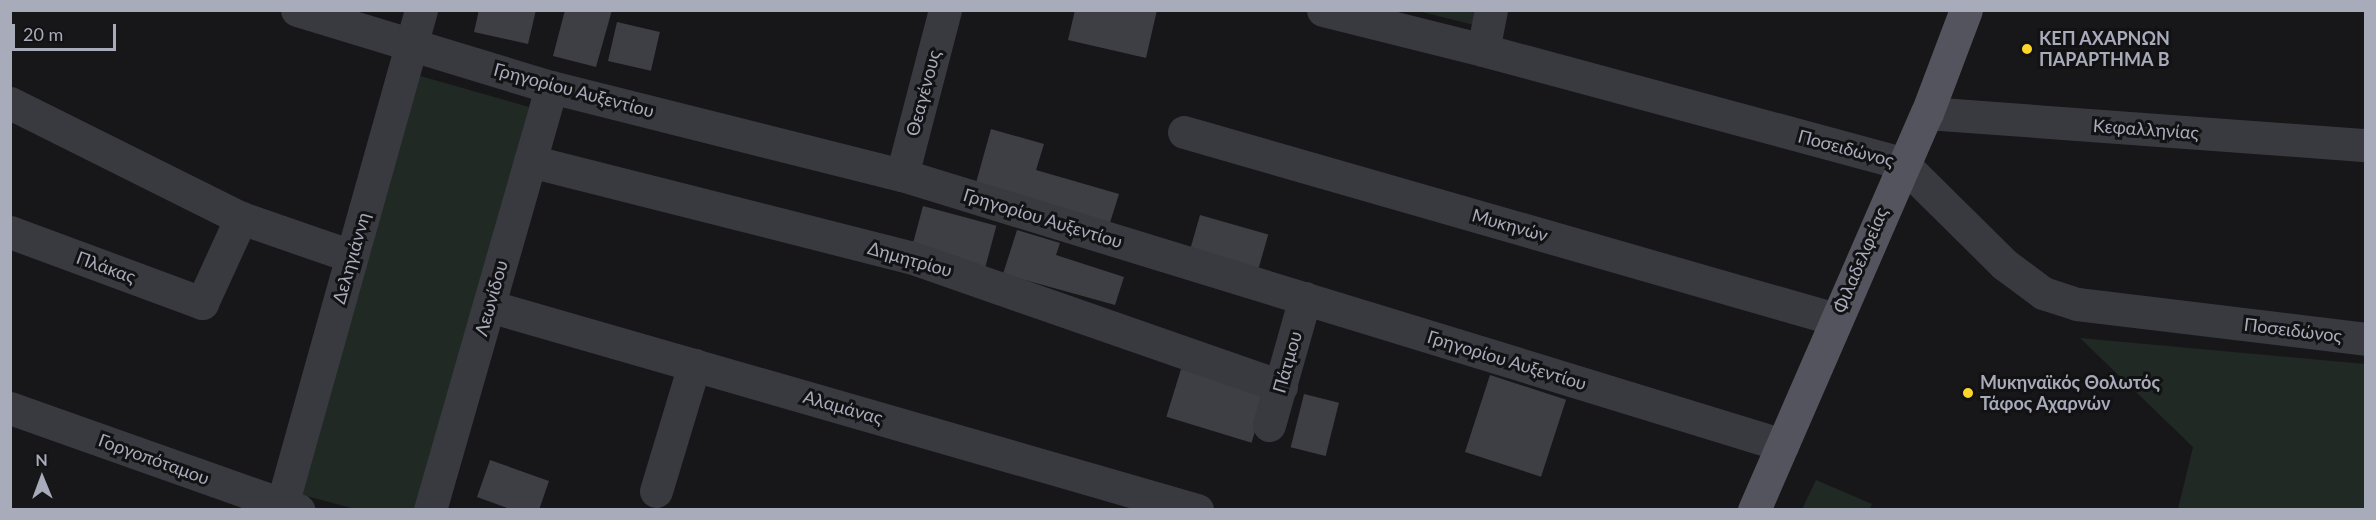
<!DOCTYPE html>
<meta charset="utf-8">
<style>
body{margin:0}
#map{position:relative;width:2376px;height:520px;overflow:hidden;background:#171719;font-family:Lato,sans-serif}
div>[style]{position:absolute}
.green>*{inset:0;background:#202923}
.building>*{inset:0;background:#3e3f44;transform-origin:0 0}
.minor>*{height:33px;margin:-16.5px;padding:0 16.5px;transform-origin:16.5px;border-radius:16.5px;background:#393940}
.major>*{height:33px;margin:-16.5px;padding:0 16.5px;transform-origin:16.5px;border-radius:16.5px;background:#53545d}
.dots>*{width:16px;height:16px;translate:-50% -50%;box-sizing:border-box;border:3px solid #121214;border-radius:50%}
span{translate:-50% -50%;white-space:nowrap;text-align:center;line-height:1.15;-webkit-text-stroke:6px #121214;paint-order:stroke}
.poi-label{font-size:18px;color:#a8abba;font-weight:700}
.left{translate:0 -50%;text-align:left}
.street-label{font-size:18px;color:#a8abba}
.frame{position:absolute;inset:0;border:12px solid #a8abba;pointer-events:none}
.north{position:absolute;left:12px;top:448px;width:60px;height:60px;-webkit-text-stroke:4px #121214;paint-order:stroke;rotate:359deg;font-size:16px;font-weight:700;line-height:24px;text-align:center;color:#a8abba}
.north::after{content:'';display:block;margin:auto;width:21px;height:27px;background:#a8abba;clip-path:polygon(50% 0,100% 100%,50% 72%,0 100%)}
.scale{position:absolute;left:12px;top:24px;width:104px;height:27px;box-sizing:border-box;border:3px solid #a8abba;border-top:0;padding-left:8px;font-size:18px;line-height:21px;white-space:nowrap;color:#a8abba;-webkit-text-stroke:4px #121214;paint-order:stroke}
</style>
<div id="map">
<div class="green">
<i style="clip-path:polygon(1418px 11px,1482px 11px,1478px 26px)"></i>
<i style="clip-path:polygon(417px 75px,529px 107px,416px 509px,355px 509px,299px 494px)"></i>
<i style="clip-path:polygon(2080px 338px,2365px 364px,2365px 509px,2178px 509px,2193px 447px)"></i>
<i style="clip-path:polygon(1816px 480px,1872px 504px,1870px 509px,1802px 509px)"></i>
</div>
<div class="building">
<i style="clip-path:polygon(479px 10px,536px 10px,528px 44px,474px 32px)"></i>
<i style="clip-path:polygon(565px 10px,612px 10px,596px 67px,553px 56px)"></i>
<i style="clip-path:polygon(1075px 10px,1157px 10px,1146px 58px,1068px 40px)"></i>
<i style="left:617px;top:22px;width:44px;height:40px;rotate:13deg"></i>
<i style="clip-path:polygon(991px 129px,1044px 144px,1036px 170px,1119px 194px,1108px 229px,974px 190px)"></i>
<i style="left:923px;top:206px;width:76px;height:49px;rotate:15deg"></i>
<i style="left:1200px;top:215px;width:71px;height:35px;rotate:16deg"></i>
<i style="clip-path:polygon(1017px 230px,1060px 243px,1056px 255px,1124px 277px,1115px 305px,1003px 274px)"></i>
<i style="left:1181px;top:369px;width:89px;height:50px;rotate:17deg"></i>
<i style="left:1490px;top:375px;width:80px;height:81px;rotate:18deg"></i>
<i style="left:1304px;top:394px;width:36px;height:55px;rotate:14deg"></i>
<i style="clip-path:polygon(490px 460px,549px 481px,539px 510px,513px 510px,477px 497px)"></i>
</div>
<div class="minor">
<i style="left:297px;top:10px;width:265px;rotate:16.9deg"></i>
<i style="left:551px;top:87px;width:362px;rotate:14.1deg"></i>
<i style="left:902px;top:175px;width:921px;rotate:17.04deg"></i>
<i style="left:1323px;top:10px;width:165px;rotate:14deg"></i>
<i style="left:1483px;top:50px;width:434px;rotate:15.1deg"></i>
<i style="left:1902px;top:163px;width:144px;rotate:44.7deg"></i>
<i style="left:2004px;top:264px;width:49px;rotate:36.6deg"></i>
<i style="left:2043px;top:293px;width:36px;rotate:18deg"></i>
<i style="left:2077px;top:304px;width:291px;rotate:6.9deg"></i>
<i style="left:1483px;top:50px;width:41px;rotate:-78.7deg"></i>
<i style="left:10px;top:103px;width:258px;rotate:26.5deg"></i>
<i style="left:241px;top:218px;width:116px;rotate:19.1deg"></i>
<i style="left:1927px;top:113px;width:440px;rotate:4.2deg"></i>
<i style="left:1184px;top:132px;width:677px;rotate:16.03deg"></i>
<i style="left:530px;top:161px;width:392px;rotate:14.2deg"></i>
<i style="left:910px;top:257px;width:393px;rotate:19.2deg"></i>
<i style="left:902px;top:175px;width:171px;rotate:-75.4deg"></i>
<i style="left:10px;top:232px;width:205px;rotate:20.3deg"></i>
<i style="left:202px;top:303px;width:94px;rotate:-65.4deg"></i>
<i style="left:489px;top:306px;width:737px;rotate:16.07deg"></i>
<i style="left:10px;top:408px;width:306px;rotate:19.5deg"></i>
<i style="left:1269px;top:425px;width:132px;rotate:-74.2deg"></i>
<i style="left:656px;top:491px;width:132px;rotate:-73.2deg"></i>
<i style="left:282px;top:505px;width:514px;rotate:-74.31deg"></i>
<i style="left:430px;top:510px;width:440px;rotate:-74deg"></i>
</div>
<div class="major">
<i style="left:1754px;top:510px;width:433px;rotate:-66.5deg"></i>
<i style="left:1927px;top:113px;width:110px;rotate:-69.3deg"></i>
</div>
<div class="dots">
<i style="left:2027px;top:49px;background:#fdd62a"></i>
<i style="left:1968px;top:393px;background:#fdd62a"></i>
</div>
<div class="poi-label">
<span class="left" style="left:2039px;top:49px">ΚΕΠ ΑΧΑΡΝΩΝ<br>ΠΑΡΑΡΤΗΜΑ Β</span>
<span class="left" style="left:1980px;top:393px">Μυκηναϊκός Θολωτός<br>Τάφος Αχαρνών</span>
</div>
<div class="street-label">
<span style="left:574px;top:90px;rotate:15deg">Γρηγορίου Αυξεντίου</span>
<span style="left:923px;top:93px;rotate:-75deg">Θεαγένους</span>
<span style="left:2146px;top:129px;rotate:4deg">Κεφαλληνίας</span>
<span style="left:1846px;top:148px;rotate:15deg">Ποσειδώνος</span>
<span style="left:1043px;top:218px;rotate:17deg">Γρηγορίου Αυξεντίου</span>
<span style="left:1510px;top:225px;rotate:16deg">Μυκηνών</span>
<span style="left:351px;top:258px;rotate:-74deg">Δεληγιάννη</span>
<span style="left:910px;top:259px;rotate:16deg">Δημητρίου</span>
<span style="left:1860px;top:260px;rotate:-67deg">Φιλαδελφείας</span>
<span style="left:106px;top:267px;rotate:20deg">Πλάκας</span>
<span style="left:491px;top:298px;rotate:-74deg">Λεωνίδου</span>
<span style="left:2293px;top:330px;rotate:7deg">Ποσειδώνος</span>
<span style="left:1507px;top:360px;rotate:17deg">Γρηγορίου Αυξεντίου</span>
<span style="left:1287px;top:362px;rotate:-74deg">Πάτμου</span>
<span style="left:843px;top:407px;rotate:16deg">Αλαμάνας</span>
<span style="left:154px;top:459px;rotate:20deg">Γοργοπόταμου</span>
</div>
<div class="frame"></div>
<div class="north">N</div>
<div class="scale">20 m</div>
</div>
